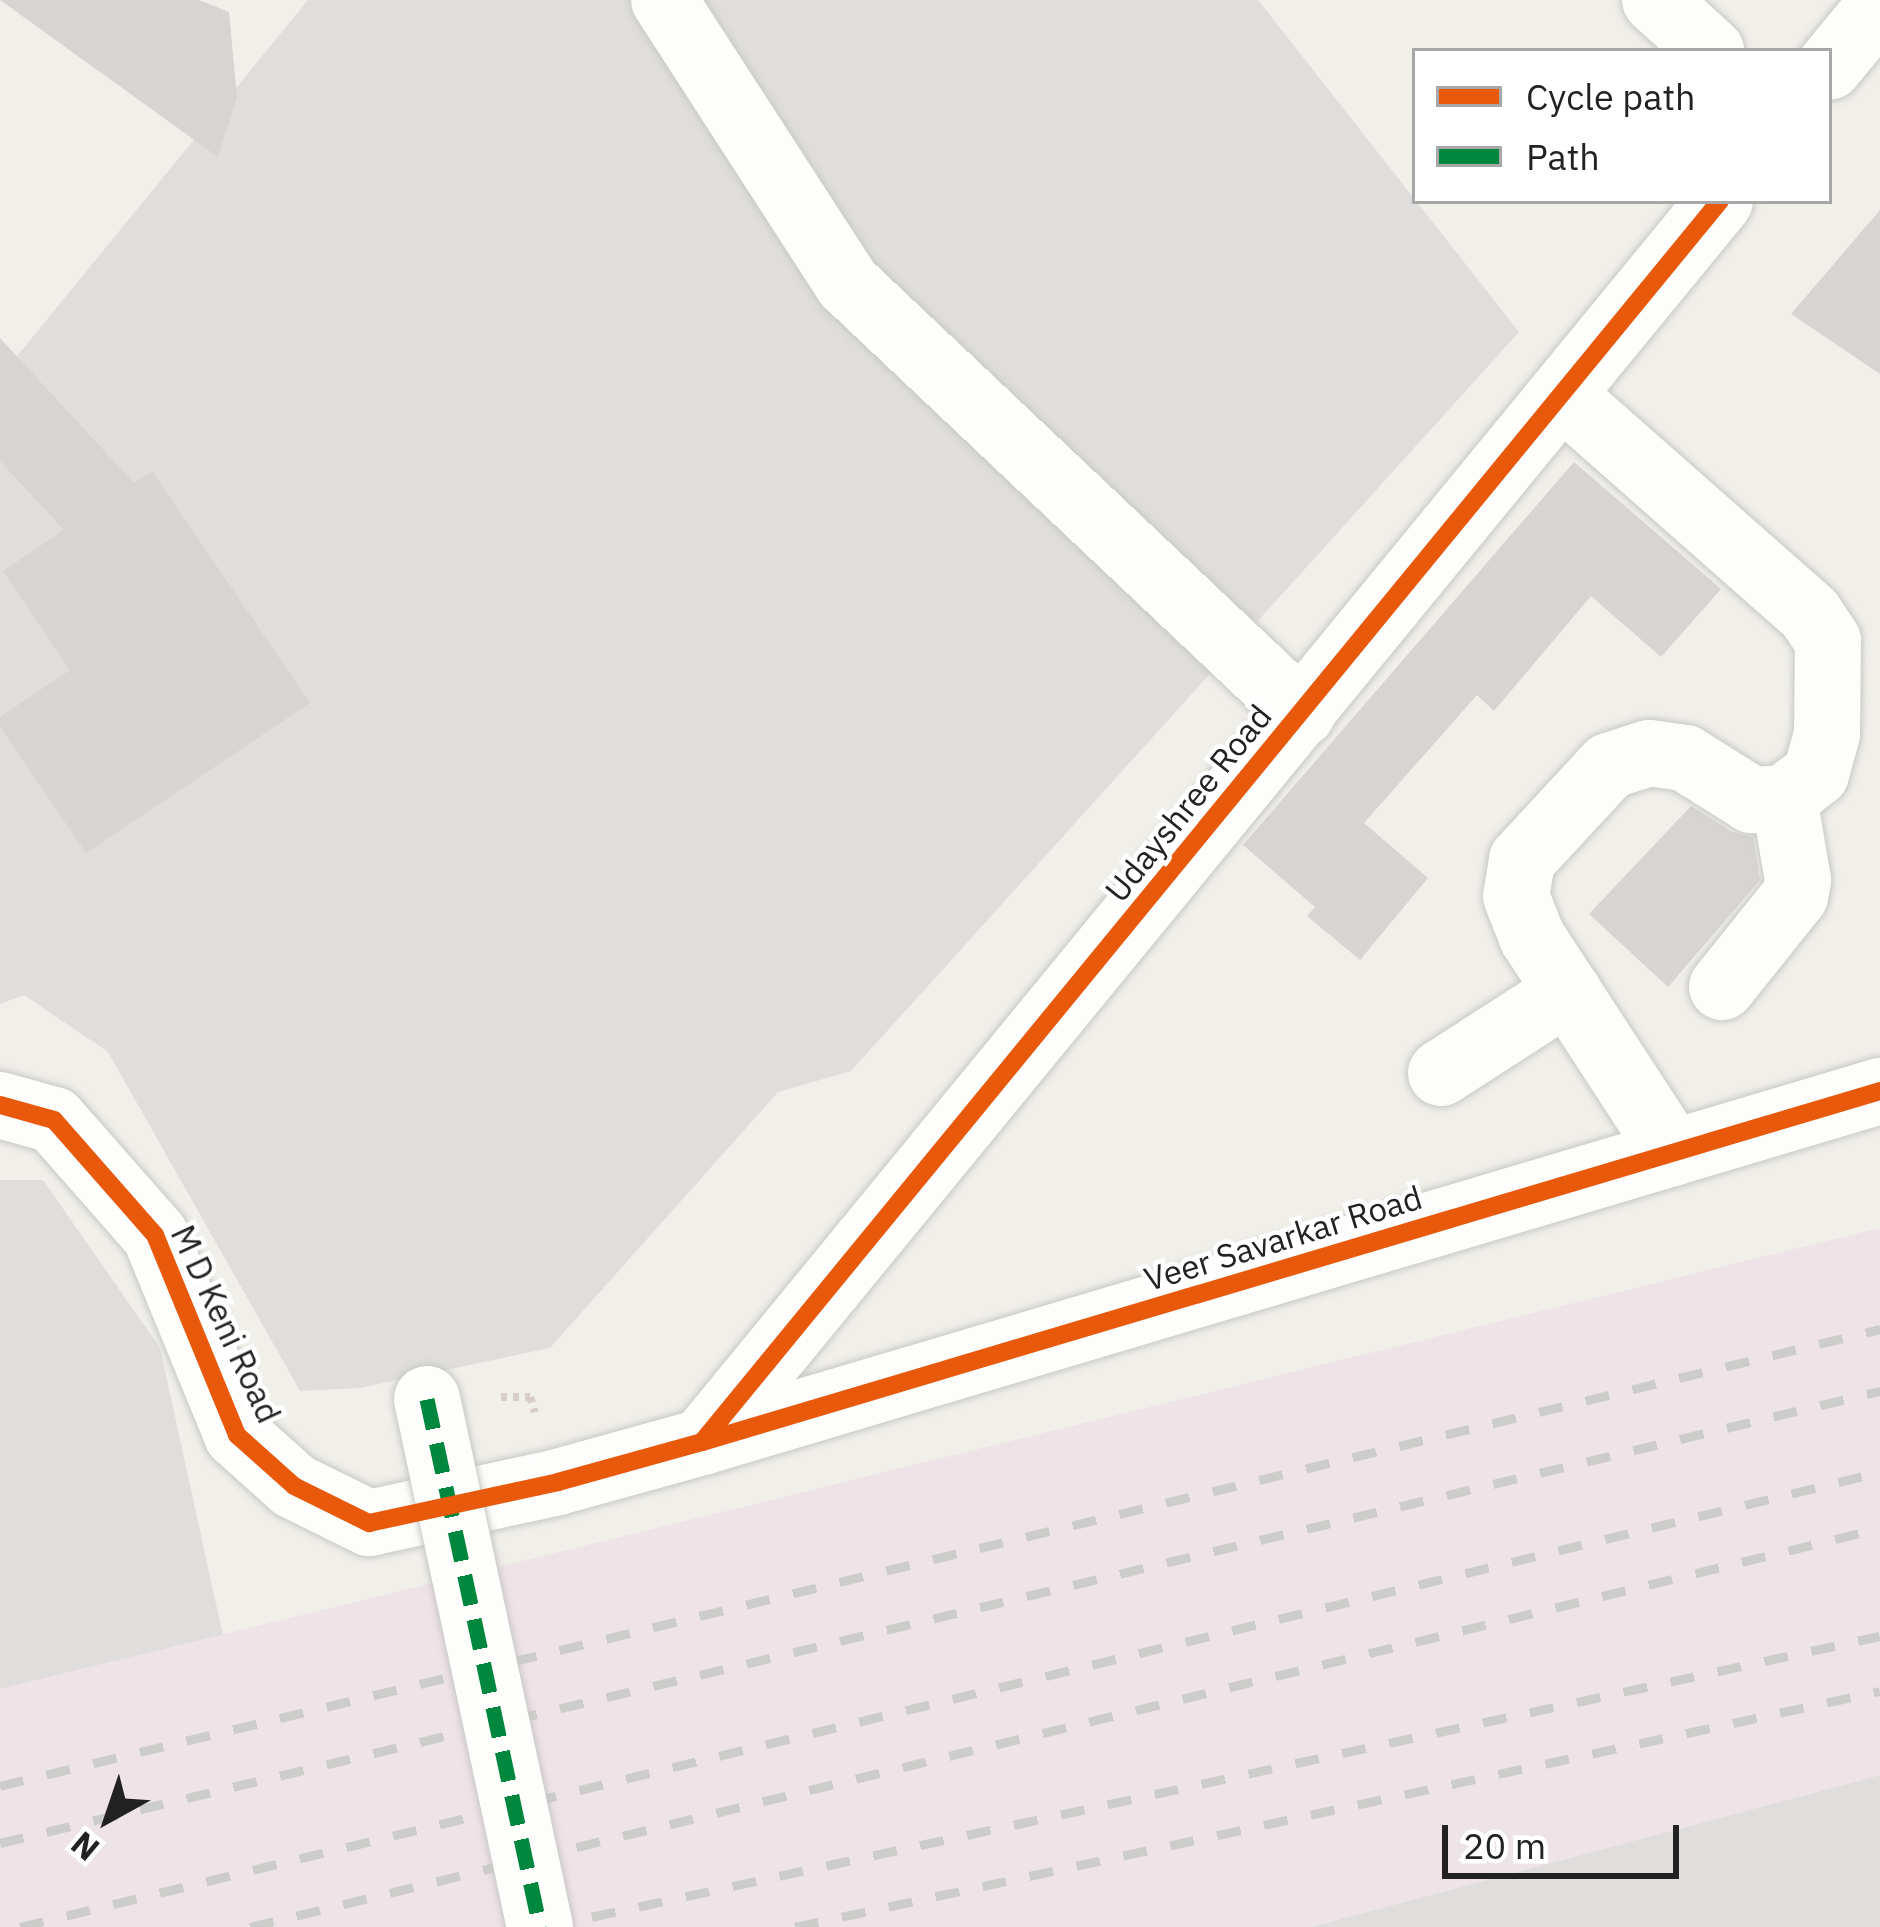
<!DOCTYPE html>
<style>
body{margin:0}
#map{position:relative;width:1880px;height:1927px;overflow:hidden;background:#f0efea;font-family:"IBM Plex Sans",sans-serif}
div>[style]{position:absolute}
.residential>*{inset:0;background:#dfdedc}
.industrial>*{inset:0;background:#eee3e7}
.building>*{inset:0;background:#d7d5d1}
.path>*{height:8px;margin-top:-4px;transform-origin:0;background:repeating-linear-gradient(90deg,#d9cdc9 0 6px,transparent 0 12px)}
.roads{filter:drop-shadow(0 0 3px #c9c8c6) drop-shadow(0 0 3px #c9c8c6)}
.minor>*{height:66px;margin:-33px;padding:0 33px;transform-origin:33px;border-radius:33px;background:#fdfdfc}
.rail>*{height:9px;margin-top:-4.5px;transform-origin:0;background:repeating-linear-gradient(90deg,#cccccb 0 24px,transparent 0 48px)}
.bridges{filter:drop-shadow(0 0 3px #c9c8c6) drop-shadow(0 0 3px #c9c8c6)}
.minor-bridge>*{height:66px;margin:-33px;padding:0 33px;transform-origin:33px;border-radius:33px;background:#fdfdfc}
.quiet>*{height:15px;margin-top:-7.5px;transform-origin:0;background:repeating-linear-gradient(90deg,#00873e 0 30px,transparent 0 45px)}
.cycleway>*{height:18px;margin:-9px;padding:0 9px;transform-origin:9px;border-radius:9px;background:#e8590c}
span{translate:-50% -50%;white-space:nowrap;text-align:center;line-height:1.15;-webkit-text-stroke:9px #fff;paint-order:stroke}
.street-label{font-size:33px;color:#222}
.legend{position:absolute;left:1412px;top:48px;width:420px;height:156px;box-sizing:border-box;background:#fff;border:3px solid #a7a7a7;margin:0;padding:15px 21px;list-style:none;font-size:36px;color:#222}
.legend li{display:flex;align-items:center;gap:24px;height:60px}
.legend b{width:60px;border:3px solid #a7a7a7}
.north{position:absolute;left:48px;top:1759px;width:120px;height:120px;-webkit-text-stroke:9px #fff;paint-order:stroke;rotate:220deg;font-size:33px;font-weight:700;line-height:48px;text-align:center;color:#222}
.north::after{content:'';display:block;margin:auto;width:42px;height:54px;background:#222;clip-path:polygon(50% 0,100% 100%,50% 72%,0 100%)}
.scale{position:absolute;left:1442px;top:1825px;width:237px;height:54px;box-sizing:border-box;border:6px solid #222;border-top:0;padding-left:15px;font-size:36px;line-height:42px;white-space:nowrap;color:#222;-webkit-text-stroke:9px #fff;paint-order:stroke}
</style>
<div id="map">
<div class="residential">
<i style="clip-path:polygon(308px 0,1258px 0,1519px 332px,851px 1071px,778px 1092px,550px 1348px,360px 1388px,300px 1391px,108px 1052px,24px 995px,0 1004px,0 377px)"></i>
<i style="clip-path:polygon(0 1180px,43px 1180px,160px 1348px,223px 1636px,0 1689px)"></i>
<i style="clip-path:polygon(1880px 1775px,1880px 1927px,1310px 1927px)"></i>
</div>
<div class="industrial">
<i style="clip-path:polygon(1880px 1228px,1880px 1775px,1310px 1927px,0 1927px,0 1689px)"></i>
</div>
<div class="building">
<i style="clip-path:polygon(0 0,199px 0,229px 12px,237px 97px,218px 157px)"></i>
<i style="clip-path:polygon(1880px 210px,1880px 374px,1791px 314px)"></i>
<i style="clip-path:polygon(0 338px,134px 483px,152px 471px,310px 703px,86px 853px,0 727px,0 717px,70px 670px,3px 571px,64px 530px,0 461px)"></i>
<i style="clip-path:polygon(1574px 462px,1721px 589px,1661px 657px,1591px 596px,1494px 711px,1477px 695px,1364px 823px,1428px 878px,1360px 960px,1307px 916px,1315px 907px,1243px 845px)"></i>
<i style="clip-path:polygon(1691px 806px,1732px 832px,1753px 837px,1760px 880px,1668px 987px,1589px 914px)"></i>
</div>
<div class="path">
<i style="left:501px;top:1397px;width:29px"></i>
<i style="left:530px;top:1397px;width:16px;rotate:72deg"></i>
</div>
<div class="roads">
<div class="minor">
<i style="left:664px;top:0;width:338px;rotate:57.1deg"></i>
<i style="left:848px;top:284px;width:625px;rotate:43.38deg"></i>
<i style="left:1655px;top:0;width:76px;rotate:42.3deg"></i>
<i style="left:1829px;top:67px;width:80px;rotate:-50.6deg"></i>
<i style="left:1562px;top:395px;width:331px;rotate:41.4deg"></i>
<i style="left:1810px;top:614px;width:32px;rotate:56deg"></i>
<i style="left:1828px;top:641px;width:93px;rotate:90.6deg"></i>
<i style="left:1827px;top:734px;width:41px;rotate:105.4deg"></i>
<i style="left:1816px;top:774px;width:40px;rotate:143deg"></i>
<i style="left:1784px;top:798px;width:32px;rotate:176deg"></i>
<i style="left:1752px;top:800px;width:79px;rotate:-147.9deg"></i>
<i style="left:1685px;top:758px;width:36px;rotate:-172deg"></i>
<i style="left:1649px;top:753px;width:42px;rotate:162deg"></i>
<i style="left:1609px;top:766px;width:128px;rotate:132.8deg"></i>
<i style="left:1522px;top:860px;width:36px;rotate:99deg"></i>
<i style="left:1516px;top:896px;width:44px;rotate:68.7deg"></i>
<i style="left:1532px;top:937px;width:258px;rotate:56.9deg"></i>
<i style="left:1722px;top:987px;width:117px;rotate:-51.3deg"></i>
<i style="left:1795px;top:896px;width:16px;rotate:-79deg"></i>
<i style="left:1798px;top:880px;width:83px;rotate:-99.7deg"></i>
<i style="left:1441px;top:1073px;width:151px;rotate:-32.8deg"></i>
<i style="left:0;top:1105px;width:56px;rotate:15.5deg"></i>
<i style="left:54px;top:1120px;width:153px;rotate:48.7deg"></i>
<i style="left:155px;top:1235px;width:216px;rotate:67.7deg"></i>
<i style="left:237px;top:1435px;width:76px;rotate:41.8deg"></i>
<i style="left:294px;top:1486px;width:84px;rotate:26.3deg"></i>
<i style="left:369px;top:1523px;width:193px;rotate:-12.2deg"></i>
<i style="left:558px;top:1482px;width:149px;rotate:-15.5deg"></i>
<i style="left:702px;top:1442px;width:1229px;rotate:-16.59deg"></i>
<i style="left:702px;top:1442px;width:1605px;rotate:-50.64deg"></i>
</div>
</div>
<div class="rail">
<i style="left:0;top:1786px;width:1935px;rotate:-13.66deg"></i>
<i style="left:0;top:1843px;width:1934px;rotate:-13.52deg"></i>
<i style="left:20px;top:1927px;width:1915px;rotate:-13.75deg"></i>
<i style="left:250px;top:1927px;width:1678px;rotate:-13.75deg"></i>
<i style="left:545px;top:1927px;width:1366px;rotate:-12.3deg"></i>
<i style="left:795px;top:1927px;width:1110px;rotate:-12.27deg"></i>
</div>
<div class="bridges">
<div class="minor-bridge">
<i style="left:427px;top:1399px;width:540px;rotate:77.92deg"></i>
</div>
</div>
<div class="quiet">
<i style="left:427px;top:1399px;width:540px;rotate:77.92deg"></i>
</div>
<div class="cycleway">
<i style="left:0;top:1105px;width:56px;rotate:15.5deg"></i>
<i style="left:54px;top:1120px;width:153px;rotate:48.7deg"></i>
<i style="left:155px;top:1235px;width:216px;rotate:67.7deg"></i>
<i style="left:237px;top:1435px;width:76px;rotate:41.8deg"></i>
<i style="left:294px;top:1486px;width:84px;rotate:26.3deg"></i>
<i style="left:369px;top:1523px;width:193px;rotate:-12.2deg"></i>
<i style="left:558px;top:1482px;width:149px;rotate:-15.5deg"></i>
<i style="left:702px;top:1442px;width:1229px;rotate:-16.59deg"></i>
<i style="left:702px;top:1442px;width:1605px;rotate:-50.64deg"></i>
</div>
<div class="street-label">
<span style="left:1188px;top:803px;rotate:-51deg">Udayshree Road</span>
<span style="left:1283px;top:1238px;rotate:-17deg">Veer Savarkar Road</span>
<span style="left:226px;top:1324px;rotate:65deg">M D Keni Road</span>
</div>
<ul class="legend">
<li><b style="height:15px;background:#e8590c"></b>Cycle path</li>
<li><b style="height:15px;background:#00873e"></b>Path</li>
</ul>
<div class="north">N</div>
<div class="scale">20 m</div>
</div>
